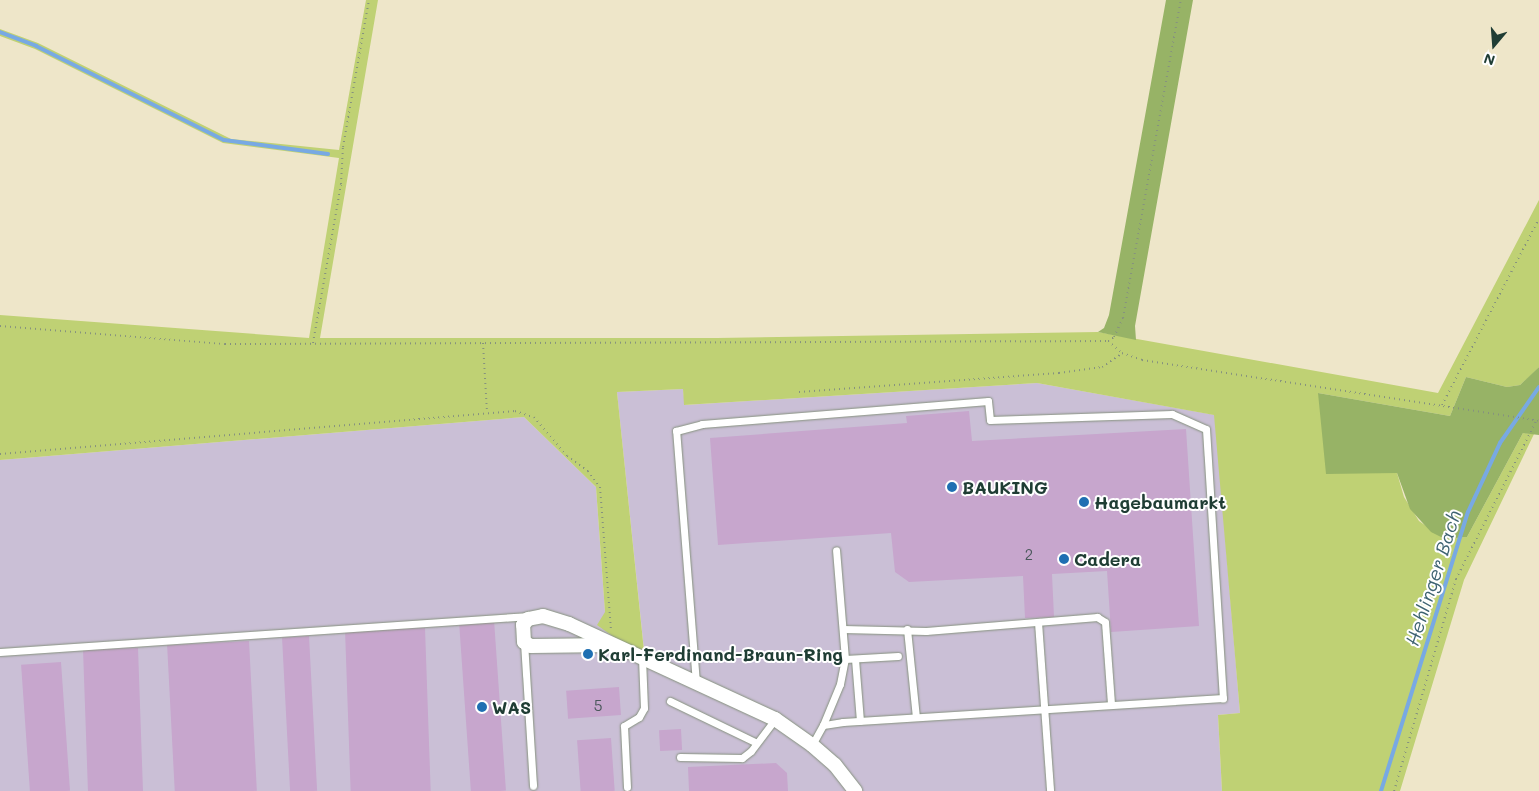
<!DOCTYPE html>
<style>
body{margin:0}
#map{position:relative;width:1539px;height:791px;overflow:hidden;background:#eee6c9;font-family:Mali,sans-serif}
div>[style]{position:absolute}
.industrial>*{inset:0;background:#cabfd6}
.green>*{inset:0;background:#bfd174}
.forest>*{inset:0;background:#97b366}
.stream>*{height:4px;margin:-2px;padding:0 2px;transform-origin:2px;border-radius:2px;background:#78a9e3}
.building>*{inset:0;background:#c7a6cd;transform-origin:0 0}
.path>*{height:2px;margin-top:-1px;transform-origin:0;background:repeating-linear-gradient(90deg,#86927e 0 1px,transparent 0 5px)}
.roads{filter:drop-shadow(0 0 1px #86927e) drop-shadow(0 0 1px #86927e)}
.lane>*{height:7px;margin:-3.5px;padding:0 3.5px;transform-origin:3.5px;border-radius:3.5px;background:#fff}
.street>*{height:14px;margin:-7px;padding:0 7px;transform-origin:7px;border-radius:7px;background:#fff}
.dots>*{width:14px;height:14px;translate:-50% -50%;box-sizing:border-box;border:2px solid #fff;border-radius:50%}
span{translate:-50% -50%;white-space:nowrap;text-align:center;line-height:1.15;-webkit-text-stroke:4px #fff;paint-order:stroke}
.number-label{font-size:15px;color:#49575a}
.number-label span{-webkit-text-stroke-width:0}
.poi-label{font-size:18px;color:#1f3d34;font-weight:700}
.left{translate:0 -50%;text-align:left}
.water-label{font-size:19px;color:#3e6371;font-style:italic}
.north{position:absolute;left:1469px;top:20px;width:50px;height:50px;-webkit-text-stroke:4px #fff;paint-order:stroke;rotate:198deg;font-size:14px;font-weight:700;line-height:20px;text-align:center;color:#1f3d34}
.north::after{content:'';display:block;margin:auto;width:18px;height:22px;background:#1f3d34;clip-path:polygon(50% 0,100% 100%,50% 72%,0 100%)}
</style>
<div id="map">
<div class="industrial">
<i style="clip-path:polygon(1037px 383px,1215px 415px,1240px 713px,1218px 715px,1222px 791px,0 791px,0 460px,524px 417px,596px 487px,605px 612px,644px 650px,617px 392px,683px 389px,685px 405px)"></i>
</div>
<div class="green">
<i style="clip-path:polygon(366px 0,378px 0,320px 338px,717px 338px,1098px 332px,1438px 393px,1539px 200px,1539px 367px,1530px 376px,1520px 385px,1507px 387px,1466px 377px,1450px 416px,1318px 393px,1397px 473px,1404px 497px,1419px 521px,1445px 539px,1467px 537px,1523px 433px,1534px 434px,1464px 580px,1400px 791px,1222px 791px,1218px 715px,1240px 713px,1214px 415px,1037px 383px,684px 405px,683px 389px,617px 392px,644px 651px,618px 640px,597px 625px,605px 612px,596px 487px,524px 417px,0 460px,0 315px,309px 338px,339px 158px,223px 143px,35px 49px,0 36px,0 29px,38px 43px,231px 139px,339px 150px)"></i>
</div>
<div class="forest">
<i style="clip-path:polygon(1166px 0,1193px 0,1135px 326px,1136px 340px,1098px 332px,1104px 328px,1109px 315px)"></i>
<i style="clip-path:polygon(1539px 367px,1539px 435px,1523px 433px,1467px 537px,1445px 539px,1431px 532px,1410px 509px,1397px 473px,1326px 474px,1318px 393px,1450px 416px,1466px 377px,1507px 387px,1520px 385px)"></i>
</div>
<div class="stream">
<i style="left:0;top:32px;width:39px;rotate:21deg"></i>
<i style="left:36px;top:46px;width:210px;rotate:26.6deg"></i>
<i style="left:224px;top:140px;width:105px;rotate:7.7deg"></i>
<i style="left:1381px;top:791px;width:292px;rotate:-72.7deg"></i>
<i style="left:1468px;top:512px;width:76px;rotate:-65.1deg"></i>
<i style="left:1500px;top:443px;width:68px;rotate:-55.1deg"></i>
</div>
<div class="building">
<i style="clip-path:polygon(969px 411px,972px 441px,1186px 429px,1199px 626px,1111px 632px,1107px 571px,1052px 574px,1054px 617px,1025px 618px,1023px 576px,909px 582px,895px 572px,891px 533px,718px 545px,710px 438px,907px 423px,906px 416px)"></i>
<i style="left:494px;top:620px;width:171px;height:35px;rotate:86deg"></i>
<i style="left:425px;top:628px;width:163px;height:80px;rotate:88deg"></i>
<i style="left:309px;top:636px;width:155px;height:27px;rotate:87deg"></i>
<i style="left:249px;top:641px;width:150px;height:82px;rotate:87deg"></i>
<i style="left:138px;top:648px;width:143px;height:55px;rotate:88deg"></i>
<i style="left:61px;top:662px;width:129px;height:40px;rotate:86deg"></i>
<i style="left:619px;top:687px;width:28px;height:53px;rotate:86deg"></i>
<i style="left:681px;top:729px;width:21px;height:22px;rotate:87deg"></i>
<i style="left:611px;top:738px;width:53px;height:34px;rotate:86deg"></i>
<i style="clip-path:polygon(776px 763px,787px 773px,788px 791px,689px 791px,688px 767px)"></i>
</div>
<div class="path">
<i style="left:0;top:326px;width:226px;rotate:4.6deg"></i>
<i style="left:225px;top:344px;width:883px;rotate:-0.19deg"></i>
<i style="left:1108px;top:341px;width:7px;rotate:-34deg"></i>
<i style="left:1114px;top:337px;width:21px;rotate:-65deg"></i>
<i style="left:1123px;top:318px;width:323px;rotate:-79.7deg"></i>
<i style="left:1108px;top:341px;width:18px;rotate:41deg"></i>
<i style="left:1122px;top:353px;width:21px;rotate:19deg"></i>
<i style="left:1142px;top:360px;width:402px;rotate:8.7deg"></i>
<i style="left:313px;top:343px;width:161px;rotate:-80deg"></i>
<i style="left:341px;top:184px;width:37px;rotate:-87deg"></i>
<i style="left:343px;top:147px;width:149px;rotate:-80deg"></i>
<i style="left:483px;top:343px;width:70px;rotate:86.7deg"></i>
<i style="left:799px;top:392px;width:261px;rotate:-4.2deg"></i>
<i style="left:1059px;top:373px;width:43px;rotate:-7.9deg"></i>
<i style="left:1102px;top:367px;width:23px;rotate:-34deg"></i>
<i style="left:1442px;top:405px;width:210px;rotate:-62.5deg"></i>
<i style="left:0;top:454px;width:517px;rotate:-4.77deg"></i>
<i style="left:515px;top:411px;width:20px;rotate:18deg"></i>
<i style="left:534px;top:417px;width:51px;rotate:49.8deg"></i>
<i style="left:567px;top:456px;width:26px;rotate:36deg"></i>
<i style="left:588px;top:471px;width:20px;rotate:53deg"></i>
<i style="left:600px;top:487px;width:144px;rotate:85.6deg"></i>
<i style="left:1394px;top:791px;width:221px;rotate:-73.7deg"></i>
<i style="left:1456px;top:579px;width:177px;rotate:-63.1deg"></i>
</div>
<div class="roads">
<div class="lane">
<i style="left:1038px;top:622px;width:169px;rotate:85.9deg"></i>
<i style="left:843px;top:629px;width:83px;rotate:1.4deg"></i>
<i style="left:926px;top:631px;width:172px;rotate:-4.7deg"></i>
<i style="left:1097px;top:617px;width:9px;rotate:32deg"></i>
<i style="left:1105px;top:622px;width:82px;rotate:85.8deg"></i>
<i style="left:907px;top:629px;width:88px;rotate:84.2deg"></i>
<i style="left:524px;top:642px;width:144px;rotate:86.4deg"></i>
<i style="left:0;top:652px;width:531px;rotate:-3.89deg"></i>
<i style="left:845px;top:659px;width:53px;rotate:-3.2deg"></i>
<i style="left:855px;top:659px;width:62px;rotate:85.4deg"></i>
<i style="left:696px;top:683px;width:253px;rotate:-94.5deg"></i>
<i style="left:676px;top:431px;width:27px;rotate:-15deg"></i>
<i style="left:702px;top:424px;width:287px;rotate:-4.6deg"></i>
<i style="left:988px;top:401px;width:19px;rotate:84deg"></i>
<i style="left:990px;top:420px;width:182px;rotate:-1.9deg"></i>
<i style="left:1172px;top:414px;width:37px;rotate:24deg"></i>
<i style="left:1206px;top:429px;width:270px;rotate:86.4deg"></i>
<i style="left:1223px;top:698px;width:381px;rotate:176.4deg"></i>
<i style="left:843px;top:722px;width:20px;rotate:171deg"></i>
<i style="left:823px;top:725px;width:23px;rotate:119deg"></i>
<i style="left:670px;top:701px;width:94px;rotate:25.8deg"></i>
<i style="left:823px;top:725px;width:44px;rotate:-67.5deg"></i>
<i style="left:840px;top:684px;width:25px;rotate:-79deg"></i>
<i style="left:845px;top:659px;width:109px;rotate:-94.7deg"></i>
<i style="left:680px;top:757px;width:62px;rotate:0.9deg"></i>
<i style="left:742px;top:758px;width:11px;rotate:-38deg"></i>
<i style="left:751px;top:751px;width:40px;rotate:-53deg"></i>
<i style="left:627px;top:787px;width:61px;rotate:-92.8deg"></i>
<i style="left:624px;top:726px;width:17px;rotate:-31deg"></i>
<i style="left:639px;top:717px;width:10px;rotate:-61deg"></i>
<i style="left:644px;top:708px;width:50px;rotate:-92.3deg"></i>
</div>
<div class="street">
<i style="left:613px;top:645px;width:82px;rotate:179.3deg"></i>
<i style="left:531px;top:646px;width:8px;rotate:-150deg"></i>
<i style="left:524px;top:642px;width:17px;rotate:-93deg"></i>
<i style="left:523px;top:625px;width:8px;rotate:-50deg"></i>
<i style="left:528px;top:619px;width:15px;rotate:-11deg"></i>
<i style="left:543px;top:616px;width:27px;rotate:17deg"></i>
<i style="left:569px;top:624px;width:227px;rotate:24.8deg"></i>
<i style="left:775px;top:719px;width:45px;rotate:35.1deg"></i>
<i style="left:812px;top:745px;width:30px;rotate:41deg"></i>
<i style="left:835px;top:765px;width:33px;rotate:52deg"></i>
</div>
</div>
<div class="dots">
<i style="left:952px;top:487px;background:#1f6fb2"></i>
<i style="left:1084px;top:502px;background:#1f6fb2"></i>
<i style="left:1064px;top:559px;background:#1f6fb2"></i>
<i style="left:588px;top:654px;background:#1f6fb2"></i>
<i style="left:482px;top:707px;background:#1f6fb2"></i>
</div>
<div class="number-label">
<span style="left:1029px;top:555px">2</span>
<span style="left:598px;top:706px">5</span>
</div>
<div class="poi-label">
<span class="left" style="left:962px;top:487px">BAUKING</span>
<span class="left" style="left:1094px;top:502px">Hagebaumarkt</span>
<span class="left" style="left:1074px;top:559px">Cadera</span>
<span class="left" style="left:598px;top:654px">Karl-Ferdinand-Braun-Ring</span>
<span class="left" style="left:492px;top:707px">WAS</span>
</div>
<div class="water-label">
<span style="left:1433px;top:578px;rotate:-72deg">Hehlinger Bach</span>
</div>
<div class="north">N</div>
</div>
